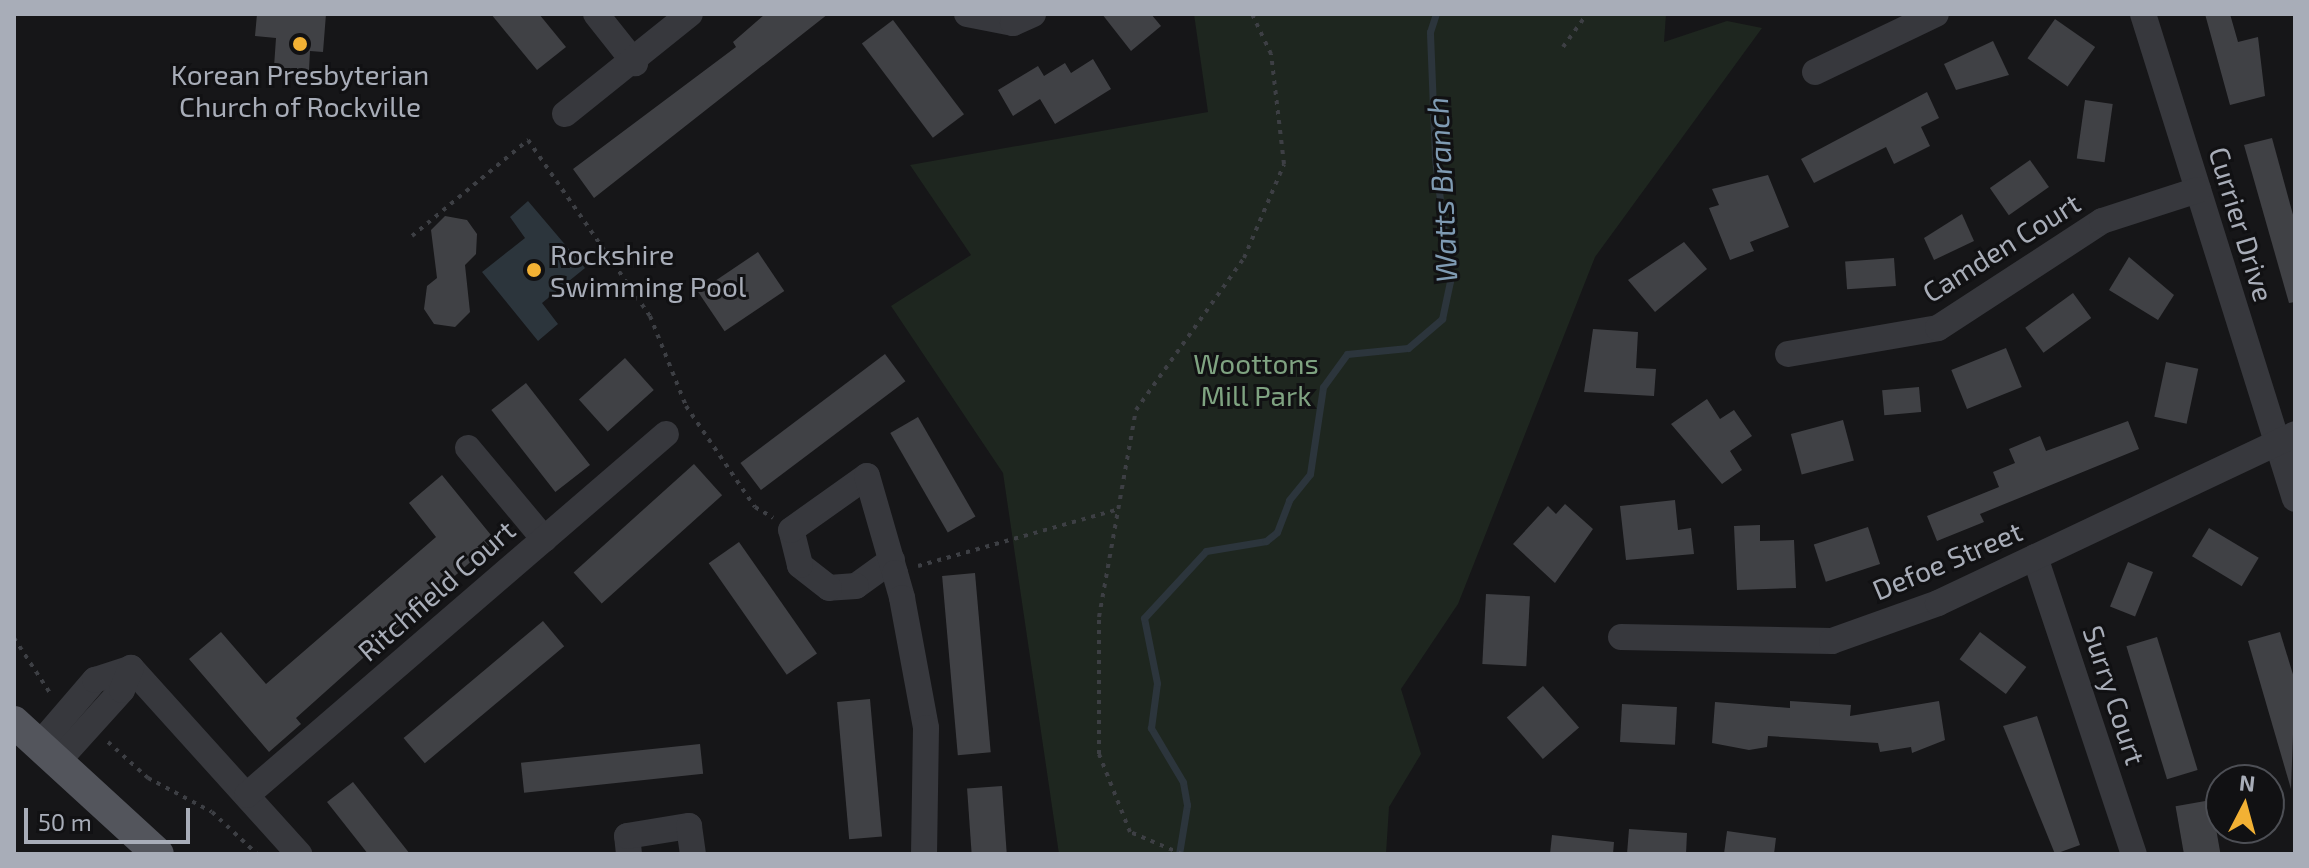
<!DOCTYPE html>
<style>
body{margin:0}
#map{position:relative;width:2309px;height:868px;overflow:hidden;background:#161618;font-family:"Exo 2",sans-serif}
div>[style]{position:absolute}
.green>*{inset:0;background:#1e261f}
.water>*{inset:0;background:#2c353c}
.stream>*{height:7px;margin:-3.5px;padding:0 3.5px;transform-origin:3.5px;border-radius:3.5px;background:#2c353c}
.building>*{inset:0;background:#404145;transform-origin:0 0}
.path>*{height:4px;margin-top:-2px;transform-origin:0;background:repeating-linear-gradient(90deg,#3d3f44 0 4px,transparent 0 10px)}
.minor>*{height:26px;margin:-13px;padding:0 13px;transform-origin:13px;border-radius:13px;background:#37383d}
.major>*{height:32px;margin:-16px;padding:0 16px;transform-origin:16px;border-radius:16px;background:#53555c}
.dots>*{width:22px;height:22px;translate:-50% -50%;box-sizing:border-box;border:4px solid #111113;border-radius:50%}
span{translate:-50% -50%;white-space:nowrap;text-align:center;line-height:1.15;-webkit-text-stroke:6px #111113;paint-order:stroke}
.poi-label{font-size:28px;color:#a8adb8}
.left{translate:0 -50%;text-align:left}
.street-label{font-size:28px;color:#a8adb8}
.park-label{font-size:28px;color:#7fa381}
.water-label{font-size:30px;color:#7f9bb3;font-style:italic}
.frame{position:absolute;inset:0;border:16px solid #a8adb8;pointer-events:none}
.north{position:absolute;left:2205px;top:764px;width:80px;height:80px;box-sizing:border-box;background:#111113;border:2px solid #4d4f55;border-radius:50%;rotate:6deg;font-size:22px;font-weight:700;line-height:32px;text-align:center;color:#a8adb8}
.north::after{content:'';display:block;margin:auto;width:28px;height:36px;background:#f2b134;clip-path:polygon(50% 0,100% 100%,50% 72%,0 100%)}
.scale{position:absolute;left:24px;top:808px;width:166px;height:36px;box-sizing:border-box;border:4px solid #a8adb8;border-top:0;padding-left:10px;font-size:24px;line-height:28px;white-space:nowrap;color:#a8adb8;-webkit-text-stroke:6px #111113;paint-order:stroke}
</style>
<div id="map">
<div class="green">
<i style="clip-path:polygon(1194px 14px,1666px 14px,1664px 42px,1727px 21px,1762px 28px,1595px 257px,1458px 604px,1401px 689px,1421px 754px,1389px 807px,1386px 854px,1059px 854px,1003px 473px,891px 306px,971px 255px,910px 165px,1208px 112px)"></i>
</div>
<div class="water">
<i style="clip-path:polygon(528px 201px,585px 268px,542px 303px,558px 324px,538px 341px,482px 272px,525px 238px,510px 217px)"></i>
</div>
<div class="stream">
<i style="left:1179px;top:854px;width:50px;rotate:-80.7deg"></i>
<i style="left:1187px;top:805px;width:23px;rotate:-100deg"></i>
<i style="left:1183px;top:782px;width:63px;rotate:-120.7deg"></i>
<i style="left:1151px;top:728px;width:45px;rotate:-82.4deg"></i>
<i style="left:1157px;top:683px;width:66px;rotate:-101.3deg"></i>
<i style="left:1144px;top:618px;width:91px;rotate:-47.2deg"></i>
<i style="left:1206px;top:551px;width:61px;rotate:-9.5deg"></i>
<i style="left:1266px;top:541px;width:14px;rotate:-39deg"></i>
<i style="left:1277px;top:532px;width:34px;rotate:-69deg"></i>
<i style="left:1289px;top:500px;width:33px;rotate:-51deg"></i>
<i style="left:1310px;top:474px;width:88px;rotate:-81.5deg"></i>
<i style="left:1323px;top:387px;width:41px;rotate:-54deg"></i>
<i style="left:1347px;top:354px;width:61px;rotate:-5.6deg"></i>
<i style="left:1408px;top:348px;width:45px;rotate:-40.5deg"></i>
<i style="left:1442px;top:319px;width:39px;rotate:-78deg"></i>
<i style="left:1450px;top:281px;width:124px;rotate:-97deg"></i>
<i style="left:1435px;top:158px;width:126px;rotate:-92.3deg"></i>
<i style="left:1430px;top:32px;width:19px;rotate:-72deg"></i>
</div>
<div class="building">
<i style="clip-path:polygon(257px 14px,326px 14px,323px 52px,310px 51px,309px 70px,274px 67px,276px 38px,255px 36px)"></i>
<i style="clip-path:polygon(491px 14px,539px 14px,566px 47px,537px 70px)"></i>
<i style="clip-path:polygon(765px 14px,828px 14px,594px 198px,573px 169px,736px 47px,733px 42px)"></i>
<i style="clip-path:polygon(1102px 14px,1151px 14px,1161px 26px,1131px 51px)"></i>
<i style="clip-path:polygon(2205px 14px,2230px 14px,2238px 42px,2258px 37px,2265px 96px,2230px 105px)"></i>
<i style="left:2055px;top:19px;width:49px;height:48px;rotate:35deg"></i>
<i style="left:893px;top:20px;width:118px;height:39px;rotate:53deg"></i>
<i style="clip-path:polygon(1993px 41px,2009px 75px,1956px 90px,1944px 64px)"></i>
<i style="clip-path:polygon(1093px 59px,1111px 89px,1055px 124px,1040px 99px,1013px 116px,998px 90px,1038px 66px,1044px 76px,1065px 63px,1071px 73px)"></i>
<i style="clip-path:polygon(1927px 92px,1939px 118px,1921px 127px,1930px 146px,1894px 164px,1886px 147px,1814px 183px,1801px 159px)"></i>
<i style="left:2085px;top:100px;width:28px;height:59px;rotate:8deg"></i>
<i style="clip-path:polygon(2272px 138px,2295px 222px,2295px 302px,2289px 303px,2244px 145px)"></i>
<i style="left:2030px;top:160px;width:33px;height:49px;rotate:55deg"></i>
<i style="clip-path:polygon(1768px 175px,1789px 227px,1750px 242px,1754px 251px,1730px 260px,1709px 208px,1719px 205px,1712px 189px)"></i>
<i style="clip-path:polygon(1962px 214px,1974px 241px,1934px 260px,1924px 238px)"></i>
<i style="clip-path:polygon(445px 216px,467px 220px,477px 234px,476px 254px,465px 265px,470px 312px,455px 327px,434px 324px,424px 309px,427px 286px,437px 278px,431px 230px)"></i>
<i style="clip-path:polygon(1684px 242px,1707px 269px,1655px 312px,1628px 280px)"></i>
<i style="left:758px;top:252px;width:47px;height:72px;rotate:56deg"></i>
<i style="clip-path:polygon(2129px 257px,2174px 295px,2158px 320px,2109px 290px)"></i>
<i style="left:1894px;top:258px;width:28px;height:49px;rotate:86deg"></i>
<i style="left:2073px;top:293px;width:31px;height:59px;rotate:54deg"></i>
<i style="clip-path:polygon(1593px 329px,1638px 332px,1636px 368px,1656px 369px,1654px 396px,1584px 392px)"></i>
<i style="left:2006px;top:348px;width:42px;height:59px;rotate:68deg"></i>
<i style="left:885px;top:354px;width:34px;height:181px;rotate:53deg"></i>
<i style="left:625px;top:358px;width:43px;height:62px;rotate:48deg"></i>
<i style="left:2166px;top:362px;width:33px;height:56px;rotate:12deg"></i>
<i style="left:526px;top:383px;width:104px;height:44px;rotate:52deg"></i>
<i style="left:1919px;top:387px;width:25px;height:37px;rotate:85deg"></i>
<i style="clip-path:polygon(1707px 399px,1720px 419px,1734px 410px,1752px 436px,1730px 451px,1742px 470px,1722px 484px,1671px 424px)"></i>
<i style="left:918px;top:417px;width:115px;height:32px;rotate:60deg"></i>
<i style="left:1843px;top:420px;width:42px;height:54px;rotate:75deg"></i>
<i style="clip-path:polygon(2128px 421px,2139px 449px,1980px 514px,1984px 522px,1937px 541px,1927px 516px,1999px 487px,1993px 472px,2015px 463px,2009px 449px,2040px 436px,2046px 451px)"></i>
<i style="left:694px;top:464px;width:42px;height:162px;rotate:48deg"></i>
<i style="clip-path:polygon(442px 475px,495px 540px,296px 718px,301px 724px,269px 752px,189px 659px,221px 632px,266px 684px,436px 537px,409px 503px)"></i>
<i style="clip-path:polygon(1675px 500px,1678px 530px,1691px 528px,1694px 554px,1626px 560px,1620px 506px)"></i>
<i style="clip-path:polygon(1565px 504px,1593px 529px,1555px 583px,1513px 544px,1548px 506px,1556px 514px)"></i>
<i style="clip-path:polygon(1760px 525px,1760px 541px,1794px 540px,1796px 588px,1737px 590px,1734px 526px)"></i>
<i style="left:1868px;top:527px;width:39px;height:57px;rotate:72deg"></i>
<i style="left:2209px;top:528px;width:58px;height:33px;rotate:31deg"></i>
<i style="left:739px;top:542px;width:136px;height:37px;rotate:55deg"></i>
<i style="left:2128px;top:562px;width:27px;height:48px;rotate:22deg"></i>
<i style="left:975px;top:573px;width:180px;height:33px;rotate:85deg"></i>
<i style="left:1486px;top:594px;width:44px;height:70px;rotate:3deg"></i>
<i style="left:543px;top:621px;width:33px;height:182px;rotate:50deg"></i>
<i style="left:1980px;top:632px;width:58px;height:34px;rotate:37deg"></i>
<i style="clip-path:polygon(2280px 632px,2295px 681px,2291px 789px,2248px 641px)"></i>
<i style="left:2157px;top:637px;width:139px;height:32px;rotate:73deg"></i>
<i style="left:1543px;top:686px;width:55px;height:48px;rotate:49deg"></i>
<i style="left:870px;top:699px;width:138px;height:33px;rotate:85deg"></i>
<i style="clip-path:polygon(1790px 701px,1851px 705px,1850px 716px,1939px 701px,1945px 740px,1912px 753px,1911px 747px,1880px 752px,1878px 743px,1768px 736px,1767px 747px,1749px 750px,1712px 743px,1715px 702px,1790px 708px)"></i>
<i style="left:1622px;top:704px;width:55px;height:38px;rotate:3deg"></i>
<i style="clip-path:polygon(2037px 716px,2080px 845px,2055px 854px,2003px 726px)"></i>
<i style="left:700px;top:744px;width:30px;height:180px;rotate:84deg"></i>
<i style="clip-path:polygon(353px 782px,410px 854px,368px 854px,327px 802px)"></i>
<i style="left:1002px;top:786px;width:68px;height:35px;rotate:86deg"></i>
<i style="left:2211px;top:800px;width:55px;height:36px;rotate:80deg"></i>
<i style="clip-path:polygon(1629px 829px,1687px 833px,1686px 854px,1627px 854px)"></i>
<i style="clip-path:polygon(1727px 831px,1776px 838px,1774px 854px,1724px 854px)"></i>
<i style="clip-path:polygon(1552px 835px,1614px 842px,1613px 854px,1550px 854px)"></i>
</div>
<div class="path">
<i style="left:1563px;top:47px;width:41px;rotate:-54deg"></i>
<i style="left:412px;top:236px;width:151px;rotate:-39.6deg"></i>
<i style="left:528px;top:140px;width:214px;rotate:55.3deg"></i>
<i style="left:650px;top:316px;width:97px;rotate:68.2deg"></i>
<i style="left:686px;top:406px;width:122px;rotate:55.7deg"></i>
<i style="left:755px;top:507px;width:21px;rotate:31deg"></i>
<i style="left:918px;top:566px;width:206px;rotate:-15.8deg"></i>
<i style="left:14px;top:638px;width:69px;rotate:56.8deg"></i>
<i style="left:108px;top:742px;width:54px;rotate:42deg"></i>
<i style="left:148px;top:778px;width:72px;rotate:28deg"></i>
<i style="left:212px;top:812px;width:62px;rotate:43deg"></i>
<i style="left:1182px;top:854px;width:56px;rotate:-157.1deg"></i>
<i style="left:1130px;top:832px;width:84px;rotate:-111.7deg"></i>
<i style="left:1099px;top:754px;width:137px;rotate:-90deg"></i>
<i style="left:1099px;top:617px;width:210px;rotate:-79.9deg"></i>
<i style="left:1136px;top:410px;width:186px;rotate:-54.6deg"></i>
<i style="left:1244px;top:258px;width:102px;rotate:-66.9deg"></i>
<i style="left:1284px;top:164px;width:111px;rotate:-96.7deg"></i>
<i style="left:1271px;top:54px;width:44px;rotate:-115.4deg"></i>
</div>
<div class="minor">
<i style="left:596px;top:14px;width:63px;rotate:51.5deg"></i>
<i style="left:967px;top:14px;width:47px;rotate:11.1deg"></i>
<i style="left:1013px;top:23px;width:22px;rotate:-24deg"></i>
<i style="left:2143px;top:14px;width:508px;rotate:72.6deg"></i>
<i style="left:1815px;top:72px;width:134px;rotate:-25.6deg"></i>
<i style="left:565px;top:114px;width:160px;rotate:-38.7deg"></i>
<i style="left:1788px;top:354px;width:152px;rotate:-9.8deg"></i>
<i style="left:1938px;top:328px;width:196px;rotate:-33.1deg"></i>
<i style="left:2102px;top:221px;width:101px;rotate:-17.9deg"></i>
<i style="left:468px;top:448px;width:119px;rotate:50.1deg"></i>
<i style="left:2035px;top:557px;width:313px;rotate:71.6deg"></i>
<i style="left:892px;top:560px;width:44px;rotate:144.2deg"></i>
<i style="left:856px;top:586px;width:27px;rotate:176deg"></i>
<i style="left:829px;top:588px;width:37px;rotate:-142deg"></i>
<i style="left:800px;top:565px;width:36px;rotate:-104deg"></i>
<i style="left:791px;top:530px;width:93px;rotate:-35.4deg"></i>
<i style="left:867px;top:476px;width:101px;rotate:73.9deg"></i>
<i style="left:895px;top:573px;width:26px;rotate:74deg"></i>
<i style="left:902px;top:598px;width:132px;rotate:79.5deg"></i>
<i style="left:926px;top:728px;width:126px;rotate:90.9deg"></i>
<i style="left:1621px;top:637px;width:211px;rotate:1.1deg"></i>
<i style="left:1832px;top:641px;width:113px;rotate:-19.7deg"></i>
<i style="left:1938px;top:603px;width:395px;rotate:-25.3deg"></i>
<i style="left:131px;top:668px;width:251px;rotate:47.9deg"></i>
<i style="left:39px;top:745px;width:86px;rotate:-49.3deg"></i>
<i style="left:95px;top:680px;width:38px;rotate:-18deg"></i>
<i style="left:57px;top:762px;width:97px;rotate:-47.9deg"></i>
<i style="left:122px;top:690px;width:24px;rotate:-68deg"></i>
<i style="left:247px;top:795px;width:553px;rotate:-40.75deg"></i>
<i style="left:629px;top:854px;width:18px;rotate:-96deg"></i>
<i style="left:627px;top:836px;width:63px;rotate:-9.2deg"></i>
<i style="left:689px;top:826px;width:28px;rotate:82deg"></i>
</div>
<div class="major">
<i style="left:14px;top:722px;width:195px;rotate:42.5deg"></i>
</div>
<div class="dots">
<i style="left:300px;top:44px;background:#f2b134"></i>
<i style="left:534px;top:270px;background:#f2b134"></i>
</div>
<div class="poi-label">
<span style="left:300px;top:90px">Korean Presbyterian<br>Church of Rockville</span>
<span class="left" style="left:550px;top:270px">Rockshire<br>Swimming Pool</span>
</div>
<div class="street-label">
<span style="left:2242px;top:224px;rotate:73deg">Currier Drive</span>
<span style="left:2001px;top:247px;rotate:-32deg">Camden Court</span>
<span style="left:1947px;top:560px;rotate:-23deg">Defoe Street</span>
<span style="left:436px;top:590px;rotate:-41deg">Ritchfield Court</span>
<span style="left:2115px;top:695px;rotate:72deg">Surry Court</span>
</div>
<div class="park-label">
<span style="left:1256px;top:379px">Woottons<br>Mill Park</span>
</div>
<div class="water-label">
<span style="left:1441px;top:190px;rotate:-93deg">Watts Branch</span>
</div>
<div class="frame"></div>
<div class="north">N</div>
<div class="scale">50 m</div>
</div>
